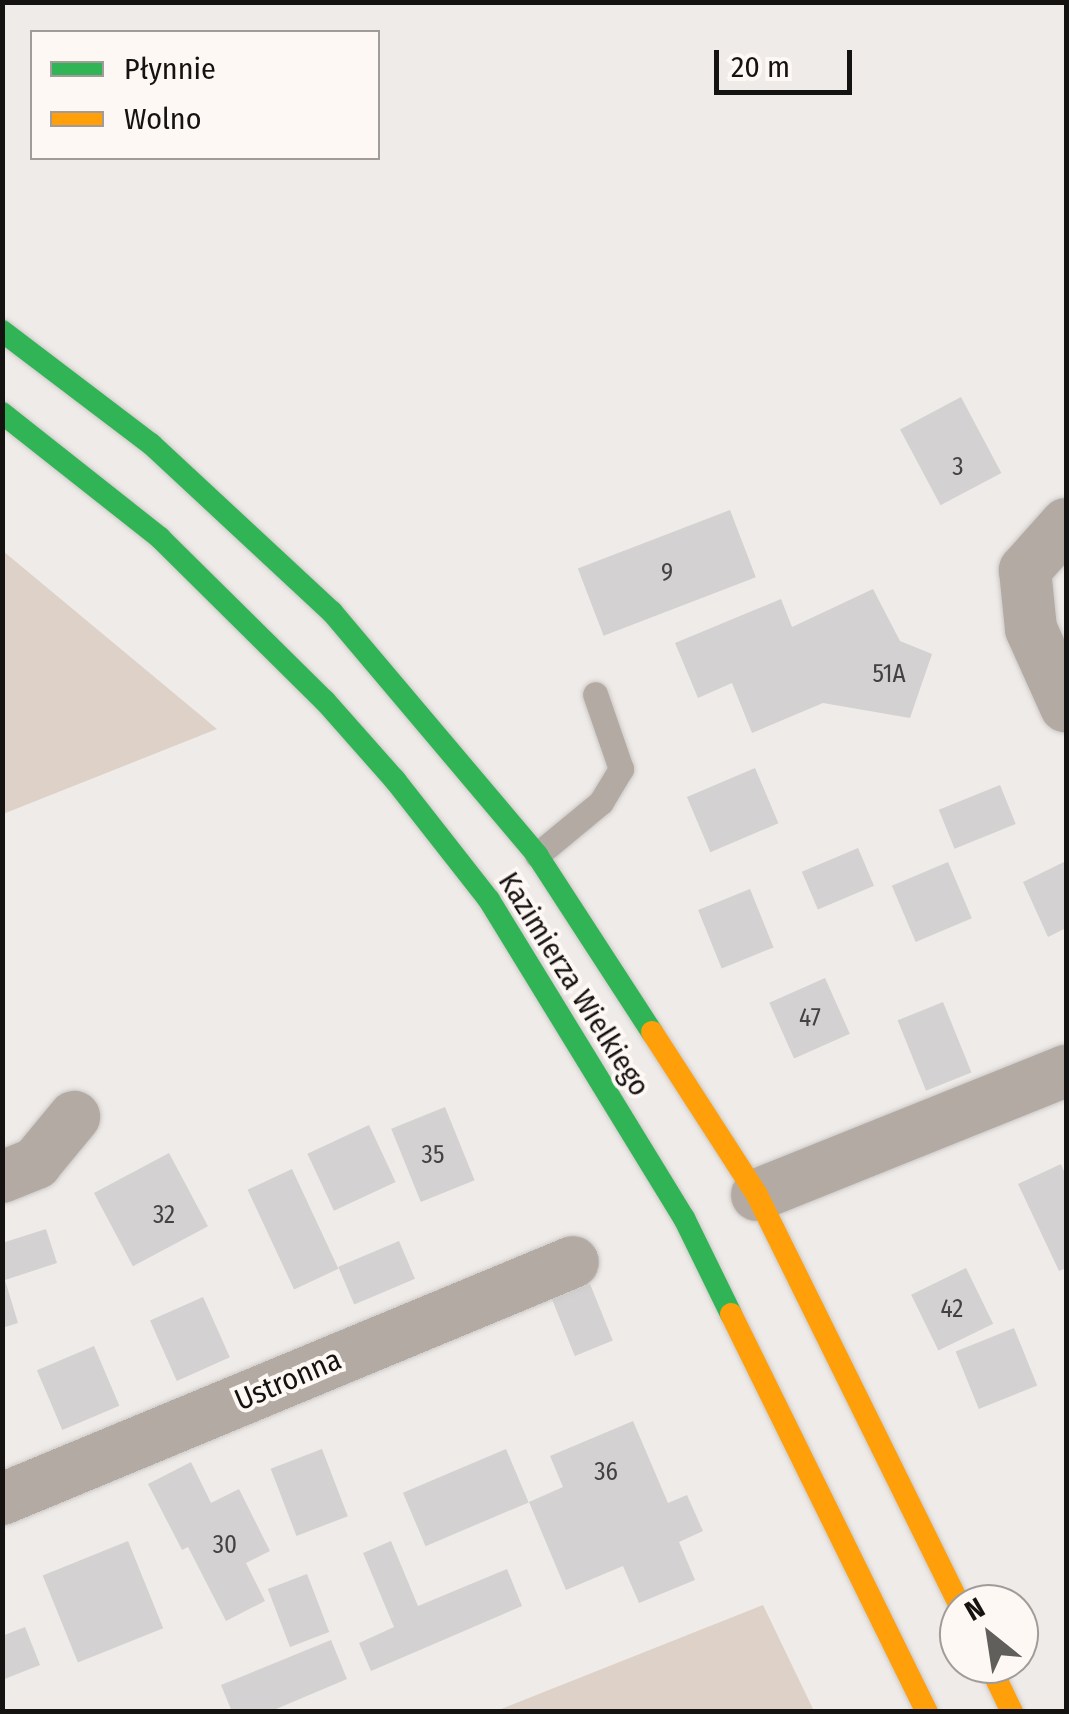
<!DOCTYPE html>
<meta charset="utf-8">
<style>
body{margin:0}
#map{position:relative;width:1069px;height:1714px;overflow:hidden;background:#efebe8;font-family:"Fira Sans Condensed",sans-serif}
div>[style]{position:absolute}
.green>*{inset:0;background:#ded1c8}
.building>*{inset:0;background:#d3d1d1;transform-origin:0 0}
.roads{filter:drop-shadow(0 0 2px #cbc8c6) drop-shadow(0 0 2px #cbc8c6)}
.lane>*{height:25px;margin:-12.5px;padding:0 12.5px;transform-origin:12.5px;border-radius:12.5px;background:#b3aaa4}
.street>*{height:52px;margin:-26px;padding:0 26px;transform-origin:26px;border-radius:26px;background:#b3aaa4}
.fast>*{height:22px;margin:-11px;padding:0 11px;transform-origin:11px;border-radius:11px;background:#30b455}
.slow>*{height:22px;margin:-11px;padding:0 11px;transform-origin:11px;border-radius:11px;background:#ff9f0a}
span{translate:-50% -50%;white-space:nowrap;text-align:center;line-height:1.15;-webkit-text-stroke:8px #fef8f4;paint-order:stroke}
.number-label{font-size:25px;color:#444241}
.number-label span{-webkit-text-stroke-width:0}
.street-label{font-size:30px;color:#151311}
.frame{position:absolute;inset:0;border:5px solid #151311;pointer-events:none}
.legend{position:absolute;left:30px;top:30px;width:350px;height:130px;box-sizing:border-box;background:#fef8f4;border:2px solid #a19c99;margin:0;padding:12px 18px;list-style:none;font-size:30px;color:#151311}
.legend li{display:flex;align-items:center;gap:20px;height:50px}
.legend b{width:50px;border:2px solid #a19c99}
.north{position:absolute;left:939px;top:1584px;width:100px;height:100px;box-sizing:border-box;background:#fef8f4;border:2px solid #a19c99;border-radius:50%;rotate:330deg;font-size:28px;font-weight:700;line-height:40px;text-align:center;color:#151311}
.north::after{content:'';display:block;margin:auto;width:35px;height:45px;background:#615f5c;clip-path:polygon(50% 0,100% 100%,50% 72%,0 100%)}
.scale{position:absolute;left:714px;top:50px;width:138px;height:45px;box-sizing:border-box;border:5px solid #151311;border-top:0;padding-left:12px;font-size:30px;line-height:35px;white-space:nowrap;color:#151311;-webkit-text-stroke:8px #fef8f4;paint-order:stroke}
</style>
<div id="map">
<div class="green">
<i style="clip-path:polygon(2px 551px,3px 551px,217px 729px,3px 814px)"></i>
<i style="clip-path:polygon(763px 1605px,814px 1711px,496px 1711px)"></i>
</div>
<div class="building">
<i style="left:961px;top:397px;width:86px;height:69px;rotate:62deg"></i>
<i style="left:730px;top:510px;width:72px;height:163px;rotate:69deg"></i>
<i style="clip-path:polygon(873px 589px,900px 641px,932px 654px,910px 718px,823px 703px,752px 733px,732px 683px,698px 698px,675px 643px,781px 599px,792px 627px)"></i>
<i style="left:755px;top:768px;width:60px;height:74px;rotate:67deg"></i>
<i style="left:1000px;top:785px;width:42px;height:66px;rotate:68deg"></i>
<i style="left:858px;top:848px;width:41px;height:61px;rotate:67deg"></i>
<i style="clip-path:polygon(1066px 861px,1066px 928px,1048px 937px,1023px 882px)"></i>
<i style="left:948px;top:862px;width:61px;height:61px;rotate:67deg"></i>
<i style="left:750px;top:889px;width:63px;height:56px;rotate:68deg"></i>
<i style="left:825px;top:978px;width:61px;height:61px;rotate:66deg"></i>
<i style="left:943px;top:1002px;width:76px;height:49px;rotate:68deg"></i>
<i style="left:445px;top:1107px;width:79px;height:58px;rotate:68deg"></i>
<i style="left:369px;top:1125px;width:63px;height:68px;rotate:65deg"></i>
<i style="left:169px;top:1153px;width:83px;height:85px;rotate:62deg"></i>
<i style="clip-path:polygon(1061px 1164px,1066px 1176px,1066px 1268px,1059px 1271px,1018px 1184px)"></i>
<i style="left:292px;top:1169px;width:110px;height:49px;rotate:65deg"></i>
<i style="clip-path:polygon(46px 1229px,57px 1263px,5px 1280px,18px 1323px,2px 1328px,2px 1243px)"></i>
<i style="left:399px;top:1241px;width:41px;height:66px;rotate:67deg"></i>
<i style="left:966px;top:1268px;width:62px;height:61px;rotate:64deg"></i>
<i style="left:590px;top:1284px;width:61px;height:41px;rotate:68deg"></i>
<i style="left:203px;top:1297px;width:66px;height:58px;rotate:66deg"></i>
<i style="left:1014px;top:1328px;width:62px;height:63px;rotate:68deg"></i>
<i style="left:94px;top:1346px;width:65px;height:62px;rotate:67deg"></i>
<i style="clip-path:polygon(633px 1421px,668px 1503px,687px 1495px,703px 1531px,679px 1542px,695px 1580px,639px 1603px,623px 1566px,566px 1590px,529px 1502px,563px 1487px,550px 1456px)"></i>
<i style="left:322px;top:1449px;width:72px;height:55px;rotate:69deg"></i>
<i style="left:506px;top:1449px;width:58px;height:112px;rotate:67deg"></i>
<i style="clip-path:polygon(191px 1462px,211px 1503px,239px 1489px,270px 1551px,246px 1563px,265px 1601px,226px 1621px,188px 1547px,182px 1550px,148px 1484px)"></i>
<i style="left:128px;top:1541px;width:94px;height:92px;rotate:68deg"></i>
<i style="clip-path:polygon(391px 1541px,418px 1606px,507px 1569px,522px 1606px,371px 1671px,359px 1643px,394px 1627px,363px 1553px)"></i>
<i style="left:307px;top:1574px;width:62px;height:42px;rotate:69deg"></i>
<i style="clip-path:polygon(25px 1627px,40px 1665px,2px 1680px,2px 1636px)"></i>
<i style="clip-path:polygon(331px 1640px,347px 1679px,269px 1712px,232px 1712px,221px 1685px)"></i>
</div>
<div class="roads">
<div class="lane">
<i style="left:537px;top:855px;width:83px;rotate:-39.6deg"></i>
<i style="left:601px;top:802px;width:39px;rotate:-59deg"></i>
<i style="left:621px;top:769px;width:79px;rotate:-109.1deg"></i>
</div>
<div class="street">
<i style="left:1066px;top:524px;width:62px;rotate:131.7deg"></i>
<i style="left:1025px;top:570px;width:59px;rotate:84.2deg"></i>
<i style="left:1031px;top:629px;width:85px;rotate:65.8deg"></i>
<i style="left:2px;top:1177px;width:37px;rotate:-22deg"></i>
<i style="left:36px;top:1163px;width:60px;rotate:-50.4deg"></i>
<i style="left:757px;top:1195px;width:333px;rotate:-21.9deg"></i>
<i style="left:2px;top:1499px;width:618px;rotate:-22.54deg"></i>
</div>
<div class="fast">
<i style="left:2px;top:331px;width:187px;rotate:37.2deg"></i>
<i style="left:151px;top:444px;width:247px;rotate:42.9deg"></i>
<i style="left:332px;top:612px;width:318px;rotate:49.8deg"></i>
<i style="left:537px;top:855px;width:211px;rotate:57deg"></i>
<i style="left:2px;top:413px;width:201px;rotate:38.3deg"></i>
<i style="left:160px;top:538px;width:232px;rotate:44.7deg"></i>
<i style="left:325px;top:701px;width:106px;rotate:48.5deg"></i>
<i style="left:395px;top:780px;width:152px;rotate:51.9deg"></i>
<i style="left:489px;top:900px;width:373px;rotate:58.5deg"></i>
<i style="left:684px;top:1218px;width:107px;rotate:63.9deg"></i>
</div>
<div class="slow">
<i style="left:652px;top:1032px;width:194px;rotate:57.2deg"></i>
<i style="left:757px;top:1195px;width:456px;rotate:63.7deg"></i>
<i style="left:731px;top:1314px;width:444px;rotate:63.8deg"></i>
<i style="left:989px;top:1664px;width:53px;rotate:64.4deg"></i>
</div>
</div>
<div class="number-label">
<span style="left:958px;top:467px">3</span>
<span style="left:667px;top:573px">9</span>
<span style="left:889px;top:674px">51A</span>
<span style="left:810px;top:1018px">47</span>
<span style="left:433px;top:1155px">35</span>
<span style="left:164px;top:1215px">32</span>
<span style="left:952px;top:1309px">42</span>
<span style="left:606px;top:1472px">36</span>
<span style="left:225px;top:1545px">30</span>
</div>
<div class="street-label">
<span style="left:574px;top:984px;rotate:58deg">Kazimierza Wielkiego</span>
<span style="left:288px;top:1380px;rotate:-23deg">Ustronna</span>
</div>
<div class="frame"></div>
<ul class="legend">
<li><b style="height:12px;background:#30b455"></b>Płynnie</li>
<li><b style="height:12px;background:#ff9f0a"></b>Wolno</li>
</ul>
<div class="north">N</div>
<div class="scale">20 m</div>
</div>
